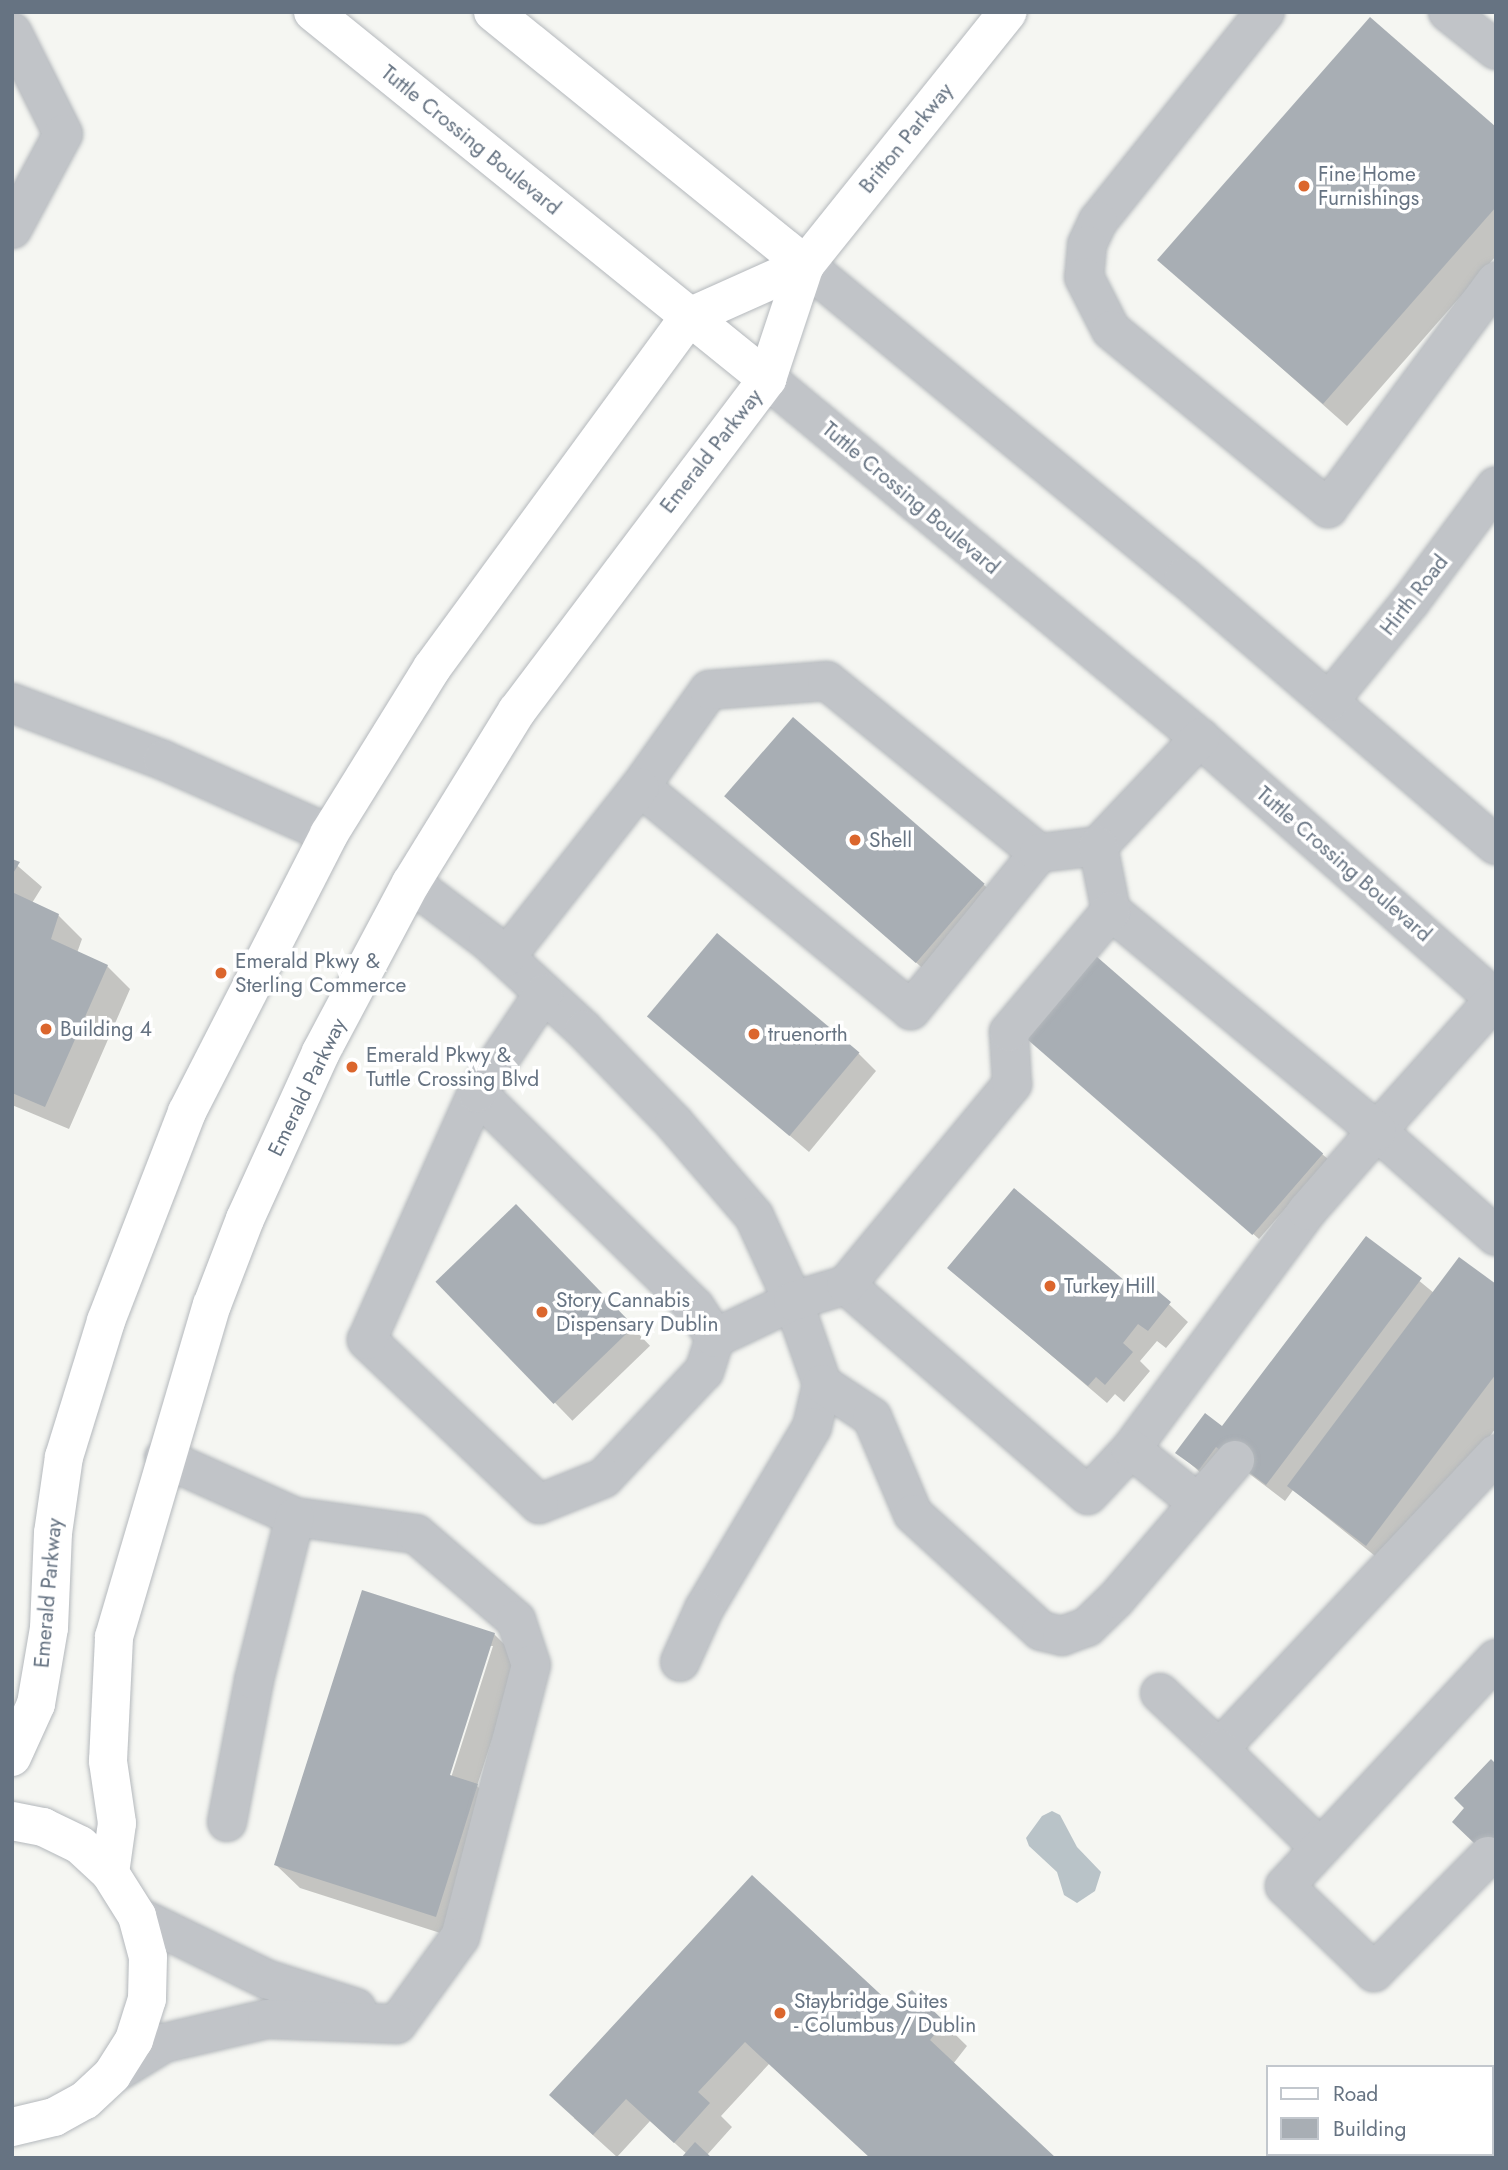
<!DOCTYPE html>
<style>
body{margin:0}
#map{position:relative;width:1508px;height:2170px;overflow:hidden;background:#f5f6f2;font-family:Jost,sans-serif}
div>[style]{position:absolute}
.water>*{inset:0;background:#b9c3c8}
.shadow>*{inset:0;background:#0003;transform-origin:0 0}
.building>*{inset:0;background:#a8aeb4;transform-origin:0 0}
.roads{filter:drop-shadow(0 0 2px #b4b8bc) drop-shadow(0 0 2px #b4b8bc)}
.minor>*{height:38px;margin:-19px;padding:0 19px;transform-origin:19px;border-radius:19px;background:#c1c4c8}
.major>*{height:38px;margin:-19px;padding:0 19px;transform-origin:19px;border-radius:19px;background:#fff}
.dots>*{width:19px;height:19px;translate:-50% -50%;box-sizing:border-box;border:4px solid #fff;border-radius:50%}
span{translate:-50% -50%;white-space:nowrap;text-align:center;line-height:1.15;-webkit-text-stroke:7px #fff;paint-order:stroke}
.street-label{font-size:21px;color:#667382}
.poi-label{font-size:21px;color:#667382}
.left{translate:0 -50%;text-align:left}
.frame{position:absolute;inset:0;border:14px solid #667382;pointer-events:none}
.legend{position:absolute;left:1266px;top:2065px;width:228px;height:91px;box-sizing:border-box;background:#fff;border:2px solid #c2c7cd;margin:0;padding:9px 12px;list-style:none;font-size:21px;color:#667382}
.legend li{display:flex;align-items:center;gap:14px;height:35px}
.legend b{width:35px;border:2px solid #c2c7cd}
</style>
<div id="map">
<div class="water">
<i style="clip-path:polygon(1052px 1811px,1060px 1815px,1077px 1847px,1101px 1872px,1095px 1891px,1077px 1903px,1064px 1895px,1057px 1872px,1029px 1846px,1026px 1838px,1042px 1816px)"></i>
</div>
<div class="shadow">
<i style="clip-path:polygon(1496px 130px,1496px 256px,1347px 426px,1160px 260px)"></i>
<i style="left:793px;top:719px;width:261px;height:103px;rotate:41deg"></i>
<i style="clip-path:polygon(12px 861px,42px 887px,32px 903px,58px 915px,82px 939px,77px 953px,107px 966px,130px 989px,69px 1129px,12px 1105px)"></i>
<i style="clip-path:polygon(650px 1017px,858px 1053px,876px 1071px,809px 1152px)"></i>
<i style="clip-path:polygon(1034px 1043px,1322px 1154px,1328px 1159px,1259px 1239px)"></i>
<i style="left:516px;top:1207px;width:193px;height:108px;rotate:46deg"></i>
<i style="clip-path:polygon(1367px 1238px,1434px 1293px,1496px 1286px,1496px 1428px,1390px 1568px,1293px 1490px,1285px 1501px,1235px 1463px,1217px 1487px,1178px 1453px,1222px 1429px)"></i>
<i style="clip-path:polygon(949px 1268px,1137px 1293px,1146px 1283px,1188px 1322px,1166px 1348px,1157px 1341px,1140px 1361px,1150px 1371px,1124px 1402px,1115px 1394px,1107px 1403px)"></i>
<i style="clip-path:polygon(evenodd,494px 1634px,518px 1658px,477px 1786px,500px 1809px,459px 1939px,300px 1888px,276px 1865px,494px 1634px,489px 1646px,493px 1646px,449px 1784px,446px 1783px,489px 1646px)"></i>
<i style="clip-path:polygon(752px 1878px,892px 2007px,912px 1992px,967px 2046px,953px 2064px,769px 2064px,721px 2116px,732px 2127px,707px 2155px,687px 2154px,650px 2121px,617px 2157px,574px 2118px)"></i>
</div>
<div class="building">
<i style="clip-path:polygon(1370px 17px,1496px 127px,1496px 207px,1323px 404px,1157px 260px)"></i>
<i style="left:793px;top:717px;width:254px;height:105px;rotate:41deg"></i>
<i style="clip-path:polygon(12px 859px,20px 862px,12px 875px)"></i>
<i style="clip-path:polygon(12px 892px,59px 914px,51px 939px,108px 965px,45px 1107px,12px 1093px)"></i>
<i style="left:717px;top:933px;width:186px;height:109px;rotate:40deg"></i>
<i style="left:1096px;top:956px;width:301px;height:108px;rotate:41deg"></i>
<i style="clip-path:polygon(1014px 1188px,1137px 1291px,1146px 1281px,1171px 1302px,1148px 1331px,1138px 1324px,1123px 1343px,1133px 1352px,1105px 1385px,1096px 1377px,1088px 1386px,947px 1268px)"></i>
<i style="left:516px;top:1204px;width:170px;height:112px;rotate:46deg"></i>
<i style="clip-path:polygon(1366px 1236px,1422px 1278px,1266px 1485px,1216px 1447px,1199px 1470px,1175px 1453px,1205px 1413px,1222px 1426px)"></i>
<i style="clip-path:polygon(1459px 1257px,1496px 1284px,1496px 1374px,1366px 1546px,1287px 1486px)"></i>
<i style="clip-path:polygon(362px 1590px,495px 1633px,450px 1775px,478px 1784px,436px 1917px,274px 1865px)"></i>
<i style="clip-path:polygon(1491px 1759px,1496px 1764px,1496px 1864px,1452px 1822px,1464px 1808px,1454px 1798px)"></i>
<i style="clip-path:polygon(752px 1875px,892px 2005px,912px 1990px,945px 2022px,930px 2040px,1056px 2158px,870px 2158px,745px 2042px,698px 2092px,710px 2103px,674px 2143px,626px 2099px,593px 2135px,549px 2095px)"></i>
<i style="clip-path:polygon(695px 2142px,712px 2158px,681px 2158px)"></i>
</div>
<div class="roads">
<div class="minor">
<i style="left:1265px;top:12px;width:268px;rotate:128.6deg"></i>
<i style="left:1098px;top:221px;width:26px;rotate:115deg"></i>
<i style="left:1087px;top:245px;width:32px;rotate:95deg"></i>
<i style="left:1084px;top:277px;width:59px;rotate:63deg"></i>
<i style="left:1111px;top:330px;width:281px;rotate:39.4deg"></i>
<i style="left:1328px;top:508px;width:282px;rotate:-53.5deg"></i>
<i style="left:1448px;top:12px;width:61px;rotate:38.4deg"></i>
<i style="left:12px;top:32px;width:114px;rotate:63.4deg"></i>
<i style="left:63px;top:134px;width:108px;rotate:118.2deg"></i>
<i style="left:805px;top:265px;width:491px;rotate:39.5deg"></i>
<i style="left:1184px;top:577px;width:411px;rotate:40.7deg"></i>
<i style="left:767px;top:379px;width:562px;rotate:39.66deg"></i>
<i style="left:1200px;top:738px;width:395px;rotate:41.5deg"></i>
<i style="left:1329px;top:701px;width:128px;rotate:-50.7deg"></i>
<i style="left:1410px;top:602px;width:144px;rotate:-53.4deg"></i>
<i style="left:12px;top:703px;width:161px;rotate:20.7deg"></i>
<i style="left:163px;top:760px;width:182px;rotate:24deg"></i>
<i style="left:1039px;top:853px;width:203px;rotate:129.2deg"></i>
<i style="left:911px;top:1010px;width:351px;rotate:-140.5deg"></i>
<i style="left:640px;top:787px;width:119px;rotate:-54.6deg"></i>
<i style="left:709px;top:690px;width:118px;rotate:-4.4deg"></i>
<i style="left:827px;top:681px;width:273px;rotate:39.1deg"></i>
<i style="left:1039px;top:853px;width:59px;rotate:-6.8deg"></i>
<i style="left:1098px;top:846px;width:149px;rotate:-46.6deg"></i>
<i style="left:411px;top:883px;width:96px;rotate:37deg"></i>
<i style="left:488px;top:941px;width:131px;rotate:42.8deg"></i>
<i style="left:584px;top:1030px;width:129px;rotate:45.9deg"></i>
<i style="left:674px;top:1123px;width:123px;rotate:49.3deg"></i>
<i style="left:754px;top:1216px;width:94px;rotate:65.4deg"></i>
<i style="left:793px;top:1301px;width:88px;rotate:70.7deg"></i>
<i style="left:822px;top:1384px;width:44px;rotate:103.1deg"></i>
<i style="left:812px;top:1427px;width:212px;rotate:120.7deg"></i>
<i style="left:704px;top:1609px;width:58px;rotate:114.4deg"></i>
<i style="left:506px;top:957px;width:216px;rotate:-51.8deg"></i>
<i style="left:1495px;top:999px;width:177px;rotate:131.8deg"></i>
<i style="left:1377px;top:1131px;width:159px;rotate:41.4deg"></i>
<i style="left:477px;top:1093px;width:305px;rotate:44.5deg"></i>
<i style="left:695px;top:1307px;width:37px;rotate:57deg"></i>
<i style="left:715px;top:1338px;width:35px;rotate:108deg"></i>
<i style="left:704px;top:1371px;width:146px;rotate:133.1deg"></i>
<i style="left:604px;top:1478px;width:70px;rotate:158.2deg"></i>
<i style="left:539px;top:1504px;width:238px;rotate:-136.4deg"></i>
<i style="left:367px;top:1340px;width:270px;rotate:-66deg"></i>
<i style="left:477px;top:1093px;width:120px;rotate:-56.2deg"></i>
<i style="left:846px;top:1285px;width:320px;rotate:41deg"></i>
<i style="left:1088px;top:1495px;width:63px;rotate:-46.9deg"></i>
<i style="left:1131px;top:1449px;width:296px;rotate:-53.5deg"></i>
<i style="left:1307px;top:1211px;width:106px;rotate:-48.8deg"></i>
<i style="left:1377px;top:1131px;width:345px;rotate:-140.4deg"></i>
<i style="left:1111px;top:911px;width:66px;rotate:-101.3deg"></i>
<i style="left:715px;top:1338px;width:86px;rotate:-25.4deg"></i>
<i style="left:793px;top:1301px;width:55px;rotate:-16.8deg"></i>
<i style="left:846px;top:1285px;width:261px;rotate:-50.4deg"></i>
<i style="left:1012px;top:1084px;width:52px;rotate:-93.3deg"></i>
<i style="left:1009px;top:1032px;width:158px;rotate:-49.9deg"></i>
<i style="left:822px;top:1384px;width:60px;rotate:33.4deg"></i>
<i style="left:872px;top:1417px;width:105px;rotate:67.1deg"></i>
<i style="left:913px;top:1514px;width:173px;rotate:42.4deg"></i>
<i style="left:1041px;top:1631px;width:22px;rotate:13deg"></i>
<i style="left:1062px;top:1636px;width:27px;rotate:-20deg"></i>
<i style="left:1087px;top:1627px;width:40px;rotate:-44deg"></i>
<i style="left:1116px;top:1599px;width:183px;rotate:-49.4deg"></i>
<i style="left:1131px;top:1449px;width:86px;rotate:38.9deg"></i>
<i style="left:164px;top:1458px;width:144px;rotate:24.2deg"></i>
<i style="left:295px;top:1517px;width:122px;rotate:8deg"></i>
<i style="left:416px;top:1534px;width:132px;rotate:40.7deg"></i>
<i style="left:516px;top:1620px;width:47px;rotate:71.6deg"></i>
<i style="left:531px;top:1665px;width:281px;rotate:104.6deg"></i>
<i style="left:460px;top:1937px;width:107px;rotate:125.9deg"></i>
<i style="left:1160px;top:1693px;width:81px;rotate:43.5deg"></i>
<i style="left:1219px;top:1749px;width:405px;rotate:-46.8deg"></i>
<i style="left:1219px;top:1749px;width:141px;rotate:44.4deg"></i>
<i style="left:227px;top:1822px;width:145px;rotate:-79.2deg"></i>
<i style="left:254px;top:1680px;width:168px;rotate:-75.9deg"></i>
<i style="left:1488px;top:1856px;width:163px;rotate:134.5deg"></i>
<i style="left:1374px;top:1972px;width:124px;rotate:-136deg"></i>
<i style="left:1285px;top:1886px;width:310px;rotate:-47.1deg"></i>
<i style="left:137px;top:1916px;width:144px;rotate:26deg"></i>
<i style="left:266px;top:1979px;width:95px;rotate:17.9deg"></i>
<i style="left:112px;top:2075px;width:61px;rotate:-31.6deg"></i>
<i style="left:164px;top:2043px;width:106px;rotate:-13.1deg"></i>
<i style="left:267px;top:2019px;width:130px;rotate:2.2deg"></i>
</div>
<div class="major">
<i style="left:313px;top:12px;width:584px;rotate:38.95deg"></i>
<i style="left:493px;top:12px;width:402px;rotate:39deg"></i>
<i style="left:12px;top:1757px;width:58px;rotate:-65.6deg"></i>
<i style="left:36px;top:1704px;width:77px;rotate:-80.3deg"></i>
<i style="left:49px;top:1628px;width:95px;rotate:-87.6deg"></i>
<i style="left:53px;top:1533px;width:77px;rotate:-81.8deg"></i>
<i style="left:64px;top:1457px;width:142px;rotate:-72.8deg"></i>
<i style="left:106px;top:1321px;width:224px;rotate:-68.8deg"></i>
<i style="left:187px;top:1112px;width:312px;rotate:-62.9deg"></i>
<i style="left:329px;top:834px;width:195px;rotate:-58.2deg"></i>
<i style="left:432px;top:668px;width:435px;rotate:-53.8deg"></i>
<i style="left:689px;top:317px;width:127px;rotate:-24.1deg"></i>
<i style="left:12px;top:1821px;width:32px;rotate:11deg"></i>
<i style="left:43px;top:1827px;width:41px;rotate:25.9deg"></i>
<i style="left:80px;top:1845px;width:41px;rotate:43deg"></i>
<i style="left:110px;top:1873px;width:51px;rotate:57.9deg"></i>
<i style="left:137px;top:1916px;width:42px;rotate:75deg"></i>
<i style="left:148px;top:1957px;width:42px;rotate:91.4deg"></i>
<i style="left:147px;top:1999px;width:43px;rotate:107.6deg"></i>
<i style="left:134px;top:2040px;width:41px;rotate:122.2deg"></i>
<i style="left:112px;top:2075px;width:37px;rotate:137deg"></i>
<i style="left:85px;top:2100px;width:35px;rotate:151deg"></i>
<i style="left:54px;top:2117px;width:43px;rotate:166.6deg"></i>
<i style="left:110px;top:1873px;width:50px;rotate:-82deg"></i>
<i style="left:117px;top:1823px;width:63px;rotate:-98.3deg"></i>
<i style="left:108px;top:1761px;width:124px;rotate:-87.2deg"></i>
<i style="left:114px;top:1637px;width:346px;rotate:-73.6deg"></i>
<i style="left:212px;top:1305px;width:92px;rotate:-69deg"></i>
<i style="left:245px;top:1219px;width:183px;rotate:-65.5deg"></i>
<i style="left:321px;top:1052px;width:191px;rotate:-62deg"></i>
<i style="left:411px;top:883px;width:202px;rotate:-58.4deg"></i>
<i style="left:517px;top:711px;width:416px;rotate:-53deg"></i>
<i style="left:767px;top:379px;width:120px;rotate:-71.6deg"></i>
<i style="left:805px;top:265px;width:324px;rotate:-51.3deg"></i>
</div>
</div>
<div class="dots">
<i style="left:1304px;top:186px;background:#db662d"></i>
<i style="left:855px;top:840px;background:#db662d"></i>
<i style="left:221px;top:973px;background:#db662d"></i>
<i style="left:46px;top:1029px;background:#db662d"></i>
<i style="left:754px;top:1034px;background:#db662d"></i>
<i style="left:352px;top:1067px;background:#db662d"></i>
<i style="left:1050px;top:1286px;background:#db662d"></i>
<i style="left:542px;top:1312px;background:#db662d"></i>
<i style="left:780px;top:2013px;background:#db662d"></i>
</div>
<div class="street-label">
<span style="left:906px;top:138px;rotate:-51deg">Britton Parkway</span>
<span style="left:471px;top:140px;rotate:39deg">Tuttle Crossing Boulevard</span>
<span style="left:711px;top:451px;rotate:-52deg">Emerald Parkway</span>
<span style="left:911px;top:498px;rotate:40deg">Tuttle Crossing Boulevard</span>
<span style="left:1414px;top:595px;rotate:-52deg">Hirth Road</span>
<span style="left:1344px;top:864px;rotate:41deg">Tuttle Crossing Boulevard</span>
<span style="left:307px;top:1087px;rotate:-64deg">Emerald Parkway</span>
<span style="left:48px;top:1593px;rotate:-85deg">Emerald Parkway</span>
</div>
<div class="poi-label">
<span class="left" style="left:1318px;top:186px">Fine Home<br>Furnishings</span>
<span class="left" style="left:869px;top:840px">Shell</span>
<span class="left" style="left:235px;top:973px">Emerald Pkwy &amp;<br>Sterling Commerce</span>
<span class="left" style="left:60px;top:1029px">Building 4</span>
<span class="left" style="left:768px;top:1034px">truenorth</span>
<span class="left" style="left:366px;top:1067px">Emerald Pkwy &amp;<br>Tuttle Crossing Blvd</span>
<span class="left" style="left:1064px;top:1286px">Turkey Hill</span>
<span class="left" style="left:556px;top:1312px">Story Cannabis<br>Dispensary Dublin</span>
<span class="left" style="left:794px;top:2013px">Staybridge Suites<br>- Columbus / Dublin</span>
</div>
<div class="frame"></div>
<ul class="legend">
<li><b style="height:9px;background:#fff"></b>Road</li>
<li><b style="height:19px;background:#a8aeb4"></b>Building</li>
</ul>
</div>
